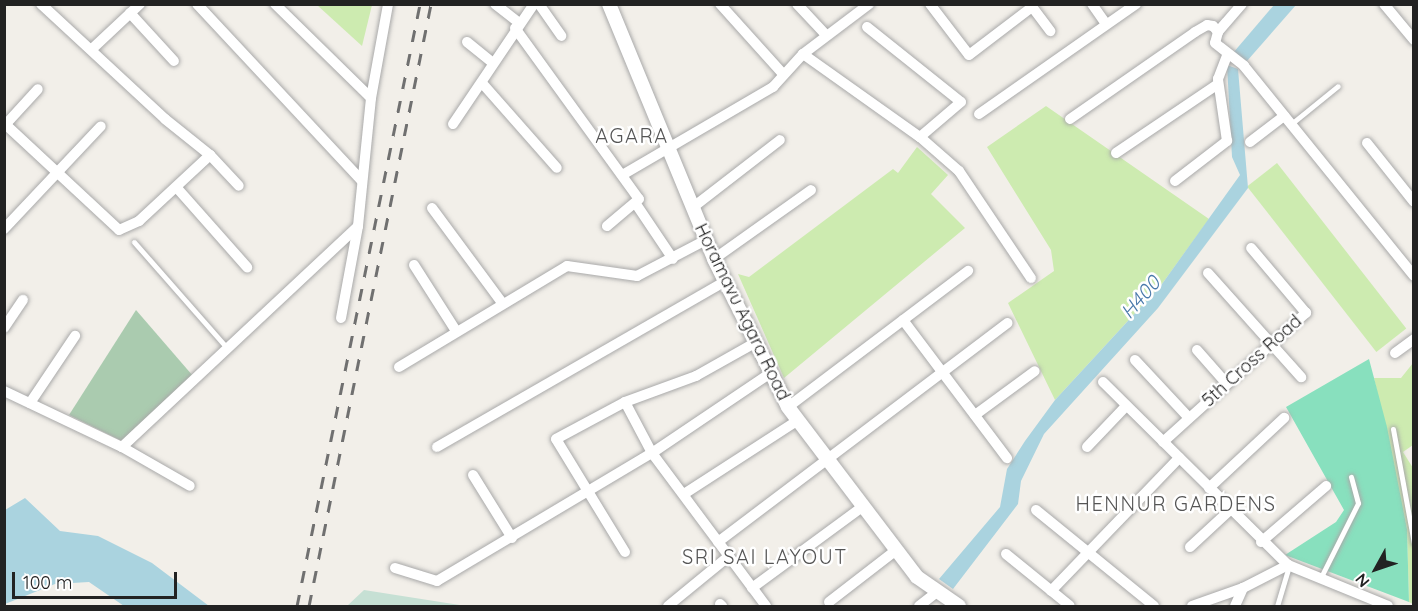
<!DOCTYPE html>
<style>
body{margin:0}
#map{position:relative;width:1418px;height:611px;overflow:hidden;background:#f2efe9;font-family:Quicksand,sans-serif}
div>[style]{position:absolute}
.grass>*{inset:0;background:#cdebb0;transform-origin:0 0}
.wetland>*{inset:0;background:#c6e0d4}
.cemetery>*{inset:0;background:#aacbaf}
.pitch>*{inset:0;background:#88e0be}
.water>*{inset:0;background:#aad3df}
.roads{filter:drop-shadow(0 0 2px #a9a9a9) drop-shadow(0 0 2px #a9a9a9)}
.service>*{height:5px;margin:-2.5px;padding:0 2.5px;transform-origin:2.5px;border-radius:2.5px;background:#fff}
.minor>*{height:10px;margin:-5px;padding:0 5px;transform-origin:5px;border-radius:5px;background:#fff}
.tertiary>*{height:14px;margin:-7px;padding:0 7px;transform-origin:7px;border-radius:7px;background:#fff}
.rail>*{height:3px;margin-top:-1.5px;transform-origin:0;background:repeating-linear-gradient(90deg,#707070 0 12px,transparent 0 24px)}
span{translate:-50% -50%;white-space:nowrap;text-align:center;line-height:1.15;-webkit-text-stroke:5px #fff;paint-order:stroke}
.street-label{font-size:18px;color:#222}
.neighbourhood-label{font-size:20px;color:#555;letter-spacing:1.5px}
.water-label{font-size:20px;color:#4a7aab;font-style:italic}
.frame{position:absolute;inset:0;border:6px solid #222;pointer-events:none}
.north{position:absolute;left:1346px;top:539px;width:60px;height:60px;-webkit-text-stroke:4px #fff;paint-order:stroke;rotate:230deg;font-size:16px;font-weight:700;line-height:24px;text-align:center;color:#222}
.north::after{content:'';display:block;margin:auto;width:21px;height:27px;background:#222;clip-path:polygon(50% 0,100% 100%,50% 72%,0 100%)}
.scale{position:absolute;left:12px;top:572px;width:165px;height:27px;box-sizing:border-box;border:3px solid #222;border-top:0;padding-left:8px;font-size:18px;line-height:21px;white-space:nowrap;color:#222;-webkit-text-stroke:4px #fff;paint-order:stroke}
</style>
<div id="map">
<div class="grass">
<i style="clip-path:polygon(317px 5px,372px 5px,362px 46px)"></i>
<i style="clip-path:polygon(1046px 106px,1209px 219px,1162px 284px,1055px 400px,1008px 303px,1054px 271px,1051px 250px,987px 147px)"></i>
<i style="clip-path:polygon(917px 147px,948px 175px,931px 194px,965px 228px,784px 378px,738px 274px,749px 277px,893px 169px,898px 173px)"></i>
<i style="left:1277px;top:163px;width:210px;height:38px;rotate:52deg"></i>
<i style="clip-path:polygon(1413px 363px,1413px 445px,1403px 452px,1413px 468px,1413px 604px,1409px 602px,1407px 529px,1374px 378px,1401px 378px)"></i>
</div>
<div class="wetland">
<i style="clip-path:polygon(364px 590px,466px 606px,347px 606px)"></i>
</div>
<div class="cemetery">
<i style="clip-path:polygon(136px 310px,193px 376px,122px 441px,69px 415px)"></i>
</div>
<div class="pitch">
<i style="clip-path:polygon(1369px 359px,1387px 427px,1407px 529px,1409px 602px,1285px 555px,1336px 522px,1344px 510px,1286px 407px)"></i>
</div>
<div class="water">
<i style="clip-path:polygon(1274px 5px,1296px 5px,1247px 61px,1233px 53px)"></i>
<i style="clip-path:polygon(1227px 65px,1238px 69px,1248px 188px,1158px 308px,1044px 434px,1021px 481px,1018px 504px,953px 589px,939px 579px,1000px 507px,1007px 469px,1025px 441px,1055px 400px,1162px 284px,1240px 175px,1232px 157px)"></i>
<i style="clip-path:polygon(25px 498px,60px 531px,98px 536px,152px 563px,209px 606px,124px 606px,89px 582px,55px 584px,5px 604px,5px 510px)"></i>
</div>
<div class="roads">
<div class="service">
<i style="left:1291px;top:124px;width:60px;rotate:-39deg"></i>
<i style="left:134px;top:242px;width:141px;rotate:48.7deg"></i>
<i style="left:1393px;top:429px;width:116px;rotate:79.6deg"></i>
<i style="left:1320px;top:579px;width:85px;rotate:-63.4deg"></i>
<i style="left:1358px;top:503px;width:27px;rotate:-105deg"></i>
<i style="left:1277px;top:606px;width:42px;rotate:-73.3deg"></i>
</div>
<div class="minor">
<i style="left:41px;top:4px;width:169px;rotate:42.8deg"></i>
<i style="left:165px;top:119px;width:58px;rotate:38.7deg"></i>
<i style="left:210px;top:155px;width:42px;rotate:46.9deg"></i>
<i style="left:197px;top:4px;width:242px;rotate:47deg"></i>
<i style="left:275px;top:4px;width:134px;rotate:44.4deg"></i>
<i style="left:495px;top:4px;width:31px;rotate:38deg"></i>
<i style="left:539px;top:4px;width:39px;rotate:55deg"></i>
<i style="left:720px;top:4px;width:94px;rotate:48deg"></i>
<i style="left:797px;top:4px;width:42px;rotate:46.9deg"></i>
<i style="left:930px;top:4px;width:64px;rotate:52.6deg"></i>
<i style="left:969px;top:55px;width:79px;rotate:-37.3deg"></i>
<i style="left:1030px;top:4px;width:34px;rotate:53deg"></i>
<i style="left:1092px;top:4px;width:24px;rotate:55deg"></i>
<i style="left:1242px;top:4px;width:37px;rotate:131deg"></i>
<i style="left:1218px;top:32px;width:11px;rotate:105deg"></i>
<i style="left:1215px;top:43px;width:37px;rotate:38deg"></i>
<i style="left:1244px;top:66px;width:270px;rotate:51deg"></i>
<i style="left:1384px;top:4px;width:47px;rotate:50.2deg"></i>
<i style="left:130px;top:13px;width:65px;rotate:47.5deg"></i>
<i style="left:867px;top:27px;width:120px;rotate:38.6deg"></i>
<i style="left:961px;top:102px;width:54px;rotate:139.5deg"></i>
<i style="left:515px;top:28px;width:211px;rotate:54.1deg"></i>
<i style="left:639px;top:199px;width:42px;rotate:139.8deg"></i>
<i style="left:467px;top:42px;width:32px;rotate:39deg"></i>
<i style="left:92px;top:49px;width:66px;rotate:-43.2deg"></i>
<i style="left:803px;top:54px;width:143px;rotate:35.4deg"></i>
<i style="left:920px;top:137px;width:52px;rotate:41.1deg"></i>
<i style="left:959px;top:171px;width:129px;rotate:56.1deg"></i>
<i style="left:482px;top:83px;width:113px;rotate:48.6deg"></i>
<i style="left:979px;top:114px;width:192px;rotate:-35deg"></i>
<i style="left:1070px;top:119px;width:152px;rotate:-34.8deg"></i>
<i style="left:1195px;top:32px;width:14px;rotate:-30deg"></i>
<i style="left:1207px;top:25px;width:6px;rotate:9deg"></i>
<i style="left:1213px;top:26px;width:8px;rotate:50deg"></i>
<i style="left:4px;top:123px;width:157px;rotate:42.9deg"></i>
<i style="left:119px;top:230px;width:22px;rotate:-24deg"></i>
<i style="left:139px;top:221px;width:97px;rotate:-42.9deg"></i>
<i style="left:6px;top:124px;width:47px;rotate:-47.6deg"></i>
<i style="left:453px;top:124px;width:145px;rotate:-56deg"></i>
<i style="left:1250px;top:142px;width:43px;rotate:-37.4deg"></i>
<i style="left:1367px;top:143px;width:75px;rotate:51.5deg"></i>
<i style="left:1116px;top:153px;width:123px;rotate:-34.1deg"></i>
<i style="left:624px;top:174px;width:173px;rotate:-30.3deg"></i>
<i style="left:773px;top:87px;width:45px;rotate:-47.7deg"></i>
<i style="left:803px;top:54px;width:83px;rotate:-37.1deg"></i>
<i style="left:1175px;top:181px;width:66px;rotate:-37.6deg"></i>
<i style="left:1227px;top:141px;width:63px;rotate:-98.3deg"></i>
<i style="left:1218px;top:79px;width:26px;rotate:-69deg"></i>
<i style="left:177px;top:188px;width:106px;rotate:48.5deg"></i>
<i style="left:636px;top:204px;width:66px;rotate:56.1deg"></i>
<i style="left:432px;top:208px;width:119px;rotate:53.5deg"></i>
<i style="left:692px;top:208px;width:111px;rotate:-37.7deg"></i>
<i style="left:4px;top:229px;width:141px;rotate:-46.7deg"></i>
<i style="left:714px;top:259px;width:119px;rotate:-35.4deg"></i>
<i style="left:414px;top:265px;width:78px;rotate:57.5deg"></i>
<i style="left:1208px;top:273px;width:140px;rotate:48.2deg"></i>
<i style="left:341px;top:318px;width:94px;rotate:-79.5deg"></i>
<i style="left:358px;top:226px;width:129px;rotate:-84.2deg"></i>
<i style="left:371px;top:98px;width:96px;rotate:-79.7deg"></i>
<i style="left:903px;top:320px;width:173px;rotate:53deg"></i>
<i style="left:4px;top:328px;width:34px;rotate:-56deg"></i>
<i style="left:1197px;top:350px;width:44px;rotate:48.7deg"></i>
<i style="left:1395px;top:353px;width:24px;rotate:-36deg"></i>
<i style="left:1135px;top:360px;width:79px;rotate:47deg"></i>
<i style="left:399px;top:367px;width:196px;rotate:-31deg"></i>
<i style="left:567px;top:266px;width:71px;rotate:8.1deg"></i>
<i style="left:637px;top:276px;width:78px;rotate:-27.6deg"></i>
<i style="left:1103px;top:382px;width:260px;rotate:44.7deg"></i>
<i style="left:1288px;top:565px;width:108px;rotate:22.3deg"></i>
<i style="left:4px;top:391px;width:131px;rotate:25.4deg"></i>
<i style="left:122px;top:447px;width:78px;rotate:29.8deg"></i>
<i style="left:625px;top:402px;width:58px;rotate:62.1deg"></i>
<i style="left:652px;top:453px;width:191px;rotate:53.3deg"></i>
<i style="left:30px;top:403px;width:81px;rotate:-56.1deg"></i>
<i style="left:788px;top:407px;width:226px;rotate:-37.1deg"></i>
<i style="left:975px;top:415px;width:74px;rotate:-36.3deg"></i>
<i style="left:1163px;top:442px;width:193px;rotate:-42.1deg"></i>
<i style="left:1306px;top:313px;width:85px;rotate:-130.2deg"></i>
<i style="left:122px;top:447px;width:323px;rotate:-43.1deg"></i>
<i style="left:437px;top:447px;width:331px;rotate:-29.9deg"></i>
<i style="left:1087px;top:447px;width:57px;rotate:-46.4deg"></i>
<i style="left:473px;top:475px;width:74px;rotate:58.2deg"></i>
<i style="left:1209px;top:488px;width:103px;rotate:-43deg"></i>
<i style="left:684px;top:494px;width:135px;rotate:-32.9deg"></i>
<i style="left:1036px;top:510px;width:152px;rotate:39.1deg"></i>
<i style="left:718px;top:542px;width:363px;rotate:-37.1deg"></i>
<i style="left:1261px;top:542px;width:86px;rotate:-40.7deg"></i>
<i style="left:1190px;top:547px;width:54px;rotate:-42.8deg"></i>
<i style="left:625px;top:552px;width:132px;rotate:-121.4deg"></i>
<i style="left:556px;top:439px;width:78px;rotate:-28.2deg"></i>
<i style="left:625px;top:402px;width:76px;rotate:-20.1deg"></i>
<i style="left:696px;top:376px;width:65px;rotate:-29.3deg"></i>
<i style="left:1006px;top:554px;width:82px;rotate:39.1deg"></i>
<i style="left:395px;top:568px;width:44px;rotate:17.2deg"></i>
<i style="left:437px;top:581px;width:250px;rotate:-30.8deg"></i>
<i style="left:652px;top:453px;width:141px;rotate:-34deg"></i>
<i style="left:752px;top:588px;width:135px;rotate:-36.3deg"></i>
<i style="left:1051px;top:591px;width:185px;rotate:-46.1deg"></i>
<i style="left:829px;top:602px;width:83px;rotate:-37.7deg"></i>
<i style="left:720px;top:604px;width:3px;rotate:45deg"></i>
<i style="left:668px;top:606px;width:79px;rotate:-39.3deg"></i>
<i style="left:919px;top:606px;width:23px;rotate:-38deg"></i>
<i style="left:1192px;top:606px;width:54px;rotate:-19.4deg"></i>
<i style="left:1243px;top:588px;width:51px;rotate:-27.1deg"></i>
<i style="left:1235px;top:606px;width:20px;rotate:-66deg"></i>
</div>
<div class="tertiary">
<i style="left:609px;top:4px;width:276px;rotate:67.6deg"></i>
<i style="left:714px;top:259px;width:165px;rotate:63.4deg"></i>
<i style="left:788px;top:407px;width:213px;rotate:52.8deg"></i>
<i style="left:917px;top:577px;width:51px;rotate:34.6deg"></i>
</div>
</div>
<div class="rail">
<i style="left:297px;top:606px;width:614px;rotate:-78.45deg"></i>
<i style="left:309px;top:606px;width:614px;rotate:-78.54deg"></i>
</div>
<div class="street-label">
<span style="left:742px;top:312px;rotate:64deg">Horamavu Agara Road</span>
<span style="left:1252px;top:361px;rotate:-42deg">5th Cross Road</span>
</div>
<div class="neighbourhood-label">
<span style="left:632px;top:135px">AGARA</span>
<span style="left:1176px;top:503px">HENNUR GARDENS</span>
<span style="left:765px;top:556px">SRI SAI LAYOUT</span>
</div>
<div class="water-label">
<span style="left:1140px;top:297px;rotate:-49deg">H400</span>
</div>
<div class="frame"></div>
<div class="north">N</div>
<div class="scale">100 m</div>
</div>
